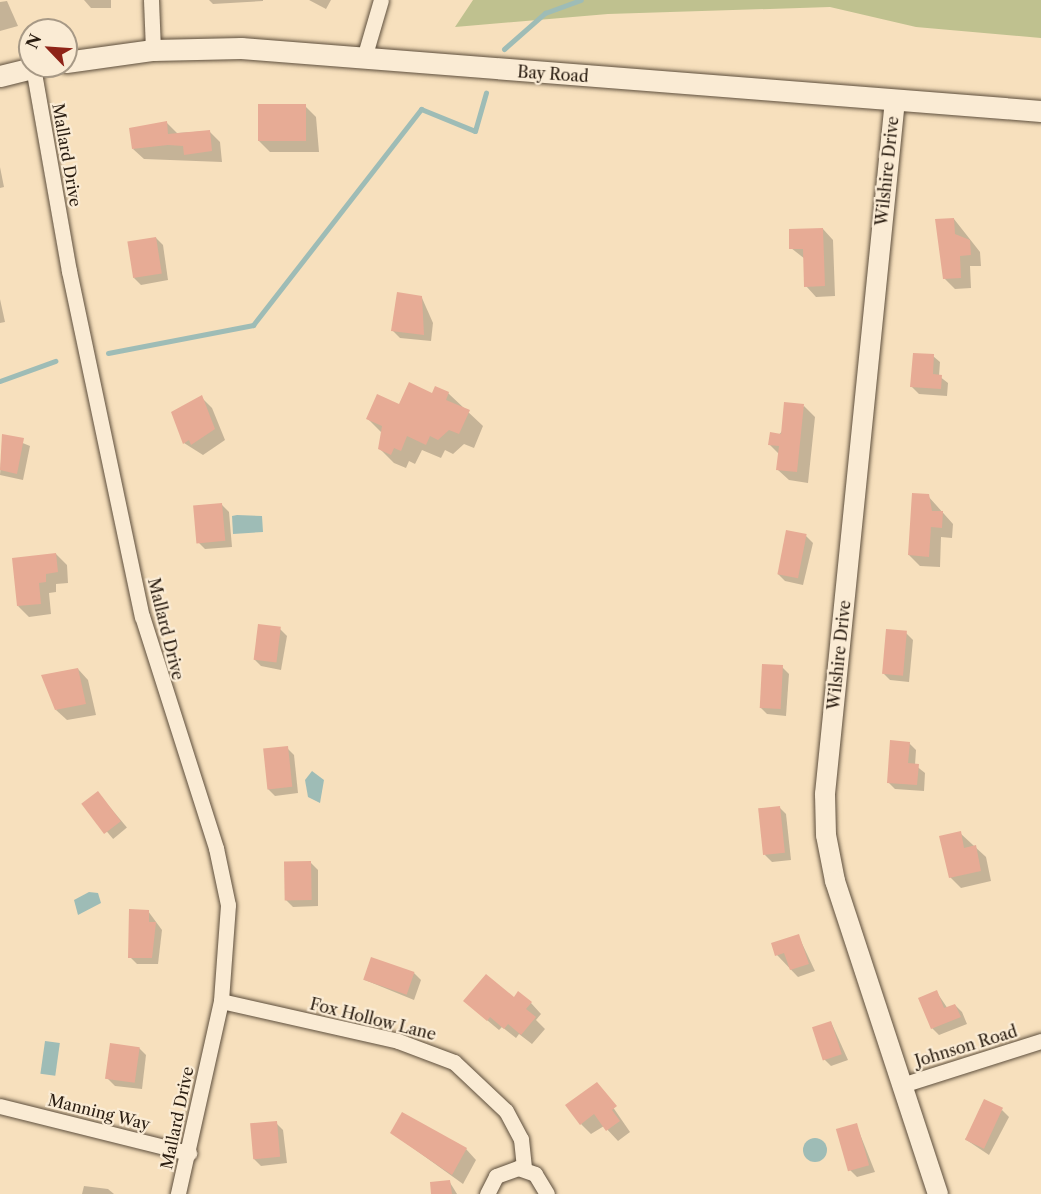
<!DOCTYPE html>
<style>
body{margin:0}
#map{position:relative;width:1041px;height:1194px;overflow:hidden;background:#f7e0bd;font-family:"Libre Caslon Text",serif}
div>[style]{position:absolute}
.green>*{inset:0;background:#bfc18f}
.water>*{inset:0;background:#9ebcb6;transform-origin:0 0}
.round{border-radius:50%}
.shadow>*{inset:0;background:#0003;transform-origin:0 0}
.stream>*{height:5px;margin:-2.5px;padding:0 2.5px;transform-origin:2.5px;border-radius:2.5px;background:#9ebcb6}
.building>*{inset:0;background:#e7ab95;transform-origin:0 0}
.roads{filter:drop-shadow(0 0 2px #5d4e3c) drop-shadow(0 0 2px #5d4e3c)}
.minor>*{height:15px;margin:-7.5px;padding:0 7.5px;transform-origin:7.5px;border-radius:7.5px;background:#faebd4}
.tertiary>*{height:20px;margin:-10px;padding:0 10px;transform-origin:10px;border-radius:10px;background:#faebd4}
.secondary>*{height:21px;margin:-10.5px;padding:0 10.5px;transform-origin:10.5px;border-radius:10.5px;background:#faebd4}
span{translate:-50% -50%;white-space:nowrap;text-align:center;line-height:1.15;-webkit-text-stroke:4.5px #faebd4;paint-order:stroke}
.street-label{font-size:16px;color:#2a1d11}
.north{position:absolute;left:18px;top:18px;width:60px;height:60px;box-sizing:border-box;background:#faebd4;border:2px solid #a79986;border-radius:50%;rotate:295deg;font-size:16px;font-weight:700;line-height:24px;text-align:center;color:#2a1d11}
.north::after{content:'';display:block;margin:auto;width:21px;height:27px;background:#8f2418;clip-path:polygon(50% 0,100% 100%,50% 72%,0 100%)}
</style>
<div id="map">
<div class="green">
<i style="clip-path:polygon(473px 0,1041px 0,1041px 38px,916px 27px,830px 7px,608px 14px,455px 27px)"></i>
</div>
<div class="water">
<i style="clip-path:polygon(237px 515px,262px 516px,263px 532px,233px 534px,232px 516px)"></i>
<i style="clip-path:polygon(312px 771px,324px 780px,320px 803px,308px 797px,305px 780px)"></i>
<i style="clip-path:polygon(89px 892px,98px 893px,101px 903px,78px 915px,74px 900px)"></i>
<i style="left:45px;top:1041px;width:15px;height:33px;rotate:8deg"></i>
<i class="round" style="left:803px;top:1138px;width:24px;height:24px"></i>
</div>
<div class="shadow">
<i style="clip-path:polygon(111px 0,111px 8px,91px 8px,84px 0)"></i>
<i style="clip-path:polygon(209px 0,263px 0,263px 1px,213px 4px)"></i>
<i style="clip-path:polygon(309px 0,331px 0,326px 9px)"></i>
<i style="clip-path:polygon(7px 1px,18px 26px,0 31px,0 2px)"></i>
<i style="clip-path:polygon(305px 106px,316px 117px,319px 152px,270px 152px,259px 141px)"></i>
<i style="clip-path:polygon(166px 122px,177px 133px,209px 131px,220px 142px,222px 162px,144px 159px,133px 149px)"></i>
<i style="clip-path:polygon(0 167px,4px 187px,0 188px)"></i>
<i style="clip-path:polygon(954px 219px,980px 252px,981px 266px,970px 266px,971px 288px,955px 289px,944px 278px)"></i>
<i style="clip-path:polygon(823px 229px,833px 240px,835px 296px,816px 297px,806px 286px,805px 259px,791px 248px)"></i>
<i style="clip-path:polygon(156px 238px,163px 245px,168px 280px,141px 285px,134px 278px)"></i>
<i style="clip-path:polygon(422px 298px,433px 323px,431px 341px,400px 338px,393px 331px)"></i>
<i style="clip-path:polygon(0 299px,5px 322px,0 323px)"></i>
<i style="clip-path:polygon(933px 356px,940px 362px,939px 376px,948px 383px,947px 396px,919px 394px,912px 387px)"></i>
<i style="clip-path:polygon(448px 393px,483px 426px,474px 448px,464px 444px,453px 454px,445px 450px,441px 458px,422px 450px,415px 464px,409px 461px,406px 468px,394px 463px,380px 449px,382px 433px,368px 419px)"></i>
<i style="clip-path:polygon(201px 397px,212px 408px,225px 440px,203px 455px,184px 443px)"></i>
<i style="clip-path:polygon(804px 406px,815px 417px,808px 483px,789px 480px,778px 470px,779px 454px,770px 445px)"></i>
<i style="clip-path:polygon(3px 435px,30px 446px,23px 480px,0 475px)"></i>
<i style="clip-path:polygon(928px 496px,953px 524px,952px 538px,941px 537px,940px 567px,920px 566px,909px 555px)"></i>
<i style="clip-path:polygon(222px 505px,229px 512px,232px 547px,205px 549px,198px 542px)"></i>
<i style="clip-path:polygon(806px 536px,813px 543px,803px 585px,785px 581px,778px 574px)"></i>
<i style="clip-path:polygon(56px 554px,67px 565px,68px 583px,56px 584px,56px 592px,49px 593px,51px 614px,29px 617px,18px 606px)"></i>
<i style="clip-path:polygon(280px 629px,287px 636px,281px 670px,261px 666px,254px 659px)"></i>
<i style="clip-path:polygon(906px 633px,913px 640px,909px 682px,890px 680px,883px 673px)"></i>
<i style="clip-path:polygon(782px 667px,789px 674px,786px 716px,767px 714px,760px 707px)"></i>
<i style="clip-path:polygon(78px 669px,88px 680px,96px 715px,67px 720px,56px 710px)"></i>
<i style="clip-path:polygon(909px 743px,916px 750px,915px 765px,925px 773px,924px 791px,895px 789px,888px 782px)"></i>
<i style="clip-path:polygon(287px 748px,294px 755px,298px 793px,275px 796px,268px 789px)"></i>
<i style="left:98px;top:793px;width:45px;height:18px;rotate:50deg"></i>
<i style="clip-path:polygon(779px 807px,786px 814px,791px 860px,772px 862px,765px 855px)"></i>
<i style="clip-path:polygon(960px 833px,986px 857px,991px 881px,961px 888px,950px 877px)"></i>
<i style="clip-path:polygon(311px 863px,318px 870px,318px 906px,293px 907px,286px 900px)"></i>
<i style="clip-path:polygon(148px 911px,162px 930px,158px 964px,137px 964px,130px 957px)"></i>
<i style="clip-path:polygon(798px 935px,815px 971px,798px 977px,777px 955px)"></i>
<i style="clip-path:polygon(414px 973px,421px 980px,414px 1000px,365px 980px)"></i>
<i style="clip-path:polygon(936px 991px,948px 1009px,955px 1005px,962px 1012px,967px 1024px,939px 1035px,932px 1028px)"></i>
<i style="clip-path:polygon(514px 999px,531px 1003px,541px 1014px,536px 1020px,545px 1029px,532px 1044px,519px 1034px,516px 1038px,502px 1027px,499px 1030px,476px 1011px)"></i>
<i style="clip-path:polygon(831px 1022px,848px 1060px,831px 1066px,824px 1059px)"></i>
<i style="clip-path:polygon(139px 1048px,146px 1055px,142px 1089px,115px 1086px,108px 1079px)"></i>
<i style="clip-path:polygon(597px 1084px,630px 1132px,618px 1141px,604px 1126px,591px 1134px,581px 1124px)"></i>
<i style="clip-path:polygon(1002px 1110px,1009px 1117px,989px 1155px,965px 1139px)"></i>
<i style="clip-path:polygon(276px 1123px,283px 1130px,287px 1163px,261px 1166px,254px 1159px)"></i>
<i style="clip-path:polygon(856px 1124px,875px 1172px,857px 1177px,850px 1170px)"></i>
<i style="clip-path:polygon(392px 1133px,466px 1149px,476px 1160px,463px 1184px)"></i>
<i style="clip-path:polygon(449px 1181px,457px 1194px,433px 1194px)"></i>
<i style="clip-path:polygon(84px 1186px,108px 1189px,114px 1194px,82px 1194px)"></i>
</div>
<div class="stream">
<i style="left:504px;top:49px;width:55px;rotate:-41.3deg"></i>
<i style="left:545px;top:13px;width:38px;rotate:-20deg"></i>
<i style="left:108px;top:353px;width:148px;rotate:-10.9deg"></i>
<i style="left:253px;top:325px;width:274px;rotate:-52.1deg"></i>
<i style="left:421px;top:109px;width:58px;rotate:22.2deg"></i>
<i style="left:475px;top:131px;width:40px;rotate:-74deg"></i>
<i style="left:0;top:381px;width:59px;rotate:-20deg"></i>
</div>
<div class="building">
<i style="left:258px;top:104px;width:48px;height:37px"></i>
<i style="clip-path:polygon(167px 121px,168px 134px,210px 130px,212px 151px,184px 155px,183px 146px,168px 145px,132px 149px,129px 128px)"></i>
<i style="clip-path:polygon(954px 218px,955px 234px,970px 240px,971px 255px,960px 256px,961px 278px,943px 279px,935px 219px)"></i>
<i style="clip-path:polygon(823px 228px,825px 286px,804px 287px,803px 249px,789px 249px,789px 229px)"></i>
<i style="left:156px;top:237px;width:37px;height:29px;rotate:81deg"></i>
<i style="clip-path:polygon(397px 292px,422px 296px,424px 335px,391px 331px)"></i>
<i style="clip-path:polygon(913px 353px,934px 354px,933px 374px,942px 375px,941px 389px,910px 387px)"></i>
<i style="clip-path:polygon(409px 382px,432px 393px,435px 386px,449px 392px,446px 400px,470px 410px,459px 434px,449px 430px,438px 440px,430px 436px,426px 445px,407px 436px,401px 451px,394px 448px,391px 455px,378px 449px,382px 426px,366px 419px,377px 394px,399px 404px)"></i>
<i style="clip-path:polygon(202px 395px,215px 429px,191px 445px,189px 440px,183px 444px,171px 412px)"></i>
<i style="clip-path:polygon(784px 402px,804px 404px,797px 472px,776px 470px,779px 446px,768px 445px,770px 432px,781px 434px)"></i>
<i style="clip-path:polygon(2px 434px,24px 438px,17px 474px,0 470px)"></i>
<i style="clip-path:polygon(912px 493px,929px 494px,932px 511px,943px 511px,942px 528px,931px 527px,929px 557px,908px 555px)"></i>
<i style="left:222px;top:503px;width:38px;height:29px;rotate:85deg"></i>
<i style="left:786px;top:530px;width:21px;height:45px;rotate:11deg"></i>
<i style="clip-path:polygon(56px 553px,58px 572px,46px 574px,46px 582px,39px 583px,41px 604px,17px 606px,12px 558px)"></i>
<i style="left:258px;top:624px;width:23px;height:36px;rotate:7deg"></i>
<i style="left:886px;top:629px;width:21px;height:45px;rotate:5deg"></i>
<i style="left:762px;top:664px;width:21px;height:44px;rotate:3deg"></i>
<i style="clip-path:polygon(78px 668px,86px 704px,55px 710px,41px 675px)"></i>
<i style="clip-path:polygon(890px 740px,910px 742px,908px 763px,919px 764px,917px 785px,887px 783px)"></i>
<i style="left:288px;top:746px;width:41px;height:25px;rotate:84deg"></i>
<i style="left:98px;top:791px;width:38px;height:21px;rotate:53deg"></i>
<i style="left:780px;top:806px;width:47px;height:22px;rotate:84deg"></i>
<i style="clip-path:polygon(961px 831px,964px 848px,976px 845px,981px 871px,949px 878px,939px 836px)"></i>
<i style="left:311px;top:861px;width:39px;height:27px;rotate:89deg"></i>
<i style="clip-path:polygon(129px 909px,149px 910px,149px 922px,156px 922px,152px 958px,128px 958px)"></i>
<i style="clip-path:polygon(799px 934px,809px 964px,790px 970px,784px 953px,775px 956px,771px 943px)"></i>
<i style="left:371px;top:957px;width:46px;height:24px;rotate:19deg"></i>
<i style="clip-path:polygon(486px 974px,514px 997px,518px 991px,532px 1002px,526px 1009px,536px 1017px,521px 1035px,508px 1024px,504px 1029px,490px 1017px,487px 1021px,463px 1001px)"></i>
<i style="clip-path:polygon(937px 990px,944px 1008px,955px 1004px,961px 1017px,931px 1029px,918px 998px)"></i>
<i style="left:831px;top:1021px;width:35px;height:20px;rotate:72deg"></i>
<i style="left:110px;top:1043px;width:30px;height:36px;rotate:8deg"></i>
<i style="clip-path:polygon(597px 1082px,617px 1106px,612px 1110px,620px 1121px,606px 1131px,594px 1114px,580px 1125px,565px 1105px)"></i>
<i style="left:984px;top:1099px;width:21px;height:45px;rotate:25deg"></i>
<i style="clip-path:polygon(402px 1112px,467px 1148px,452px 1175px,390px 1133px)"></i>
<i style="left:277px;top:1121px;width:36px;height:27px;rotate:85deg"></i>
<i style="left:857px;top:1123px;width:44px;height:22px;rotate:74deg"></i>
<i style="clip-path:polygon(450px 1180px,452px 1194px,431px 1194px,430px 1182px)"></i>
</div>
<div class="roads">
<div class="minor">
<i style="left:151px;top:0;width:50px;rotate:87.7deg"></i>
<i style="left:364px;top:58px;width:60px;rotate:-73.7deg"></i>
<i style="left:33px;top:67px;width:207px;rotate:80deg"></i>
<i style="left:69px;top:271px;width:353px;rotate:78.1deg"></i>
<i style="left:142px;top:616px;width:244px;rotate:72.3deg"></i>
<i style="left:216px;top:848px;width:58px;rotate:78.1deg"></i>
<i style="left:228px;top:905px;width:96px;rotate:94.2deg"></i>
<i style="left:221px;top:1001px;width:198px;rotate:102.6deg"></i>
<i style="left:221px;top:1001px;width:181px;rotate:12.7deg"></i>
<i style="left:398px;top:1041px;width:60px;rotate:20.6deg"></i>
<i style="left:454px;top:1062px;width:71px;rotate:43.3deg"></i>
<i style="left:506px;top:1111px;width:32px;rotate:62deg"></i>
<i style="left:521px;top:1139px;width:30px;rotate:84deg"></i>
<i style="left:902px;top:1085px;width:146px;rotate:-17.6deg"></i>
<i style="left:0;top:1106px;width:195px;rotate:14deg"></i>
<i style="left:487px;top:1194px;width:20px;rotate:-63deg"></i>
<i style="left:496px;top:1176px;width:23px;rotate:-20deg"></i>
<i style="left:518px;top:1168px;width:18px;rotate:19deg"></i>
<i style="left:535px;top:1174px;width:23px;rotate:59deg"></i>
</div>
<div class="tertiary">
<i style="left:895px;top:100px;width:698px;rotate:95.76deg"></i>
<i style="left:825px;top:794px;width:41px;rotate:88.6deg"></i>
<i style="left:826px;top:835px;width:47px;rotate:78.9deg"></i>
<i style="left:835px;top:881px;width:330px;rotate:71.8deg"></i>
</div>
<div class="secondary">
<i style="left:66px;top:62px;width:88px;rotate:-7.9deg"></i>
<i style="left:153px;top:50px;width:88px;rotate:-1.3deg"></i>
<i style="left:241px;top:48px;width:802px;rotate:4.5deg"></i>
<i style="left:0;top:76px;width:41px;rotate:-14deg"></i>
</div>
</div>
<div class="street-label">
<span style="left:553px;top:74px;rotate:4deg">Bay Road</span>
<span style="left:67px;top:155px;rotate:80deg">Mallard Drive</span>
<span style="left:887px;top:171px;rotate:-84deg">Wilshire Drive</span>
<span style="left:166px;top:629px;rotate:76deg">Mallard Drive</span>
<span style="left:839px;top:655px;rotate:-84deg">Wilshire Drive</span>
<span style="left:373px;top:1019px;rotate:14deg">Fox Hollow Lane</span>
<span style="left:966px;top:1046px;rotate:-17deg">Johnson Road</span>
<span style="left:99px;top:1112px;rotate:14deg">Manning Way</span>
<span style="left:177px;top:1118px;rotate:-78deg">Mallard Drive</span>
</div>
<div class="north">N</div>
</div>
